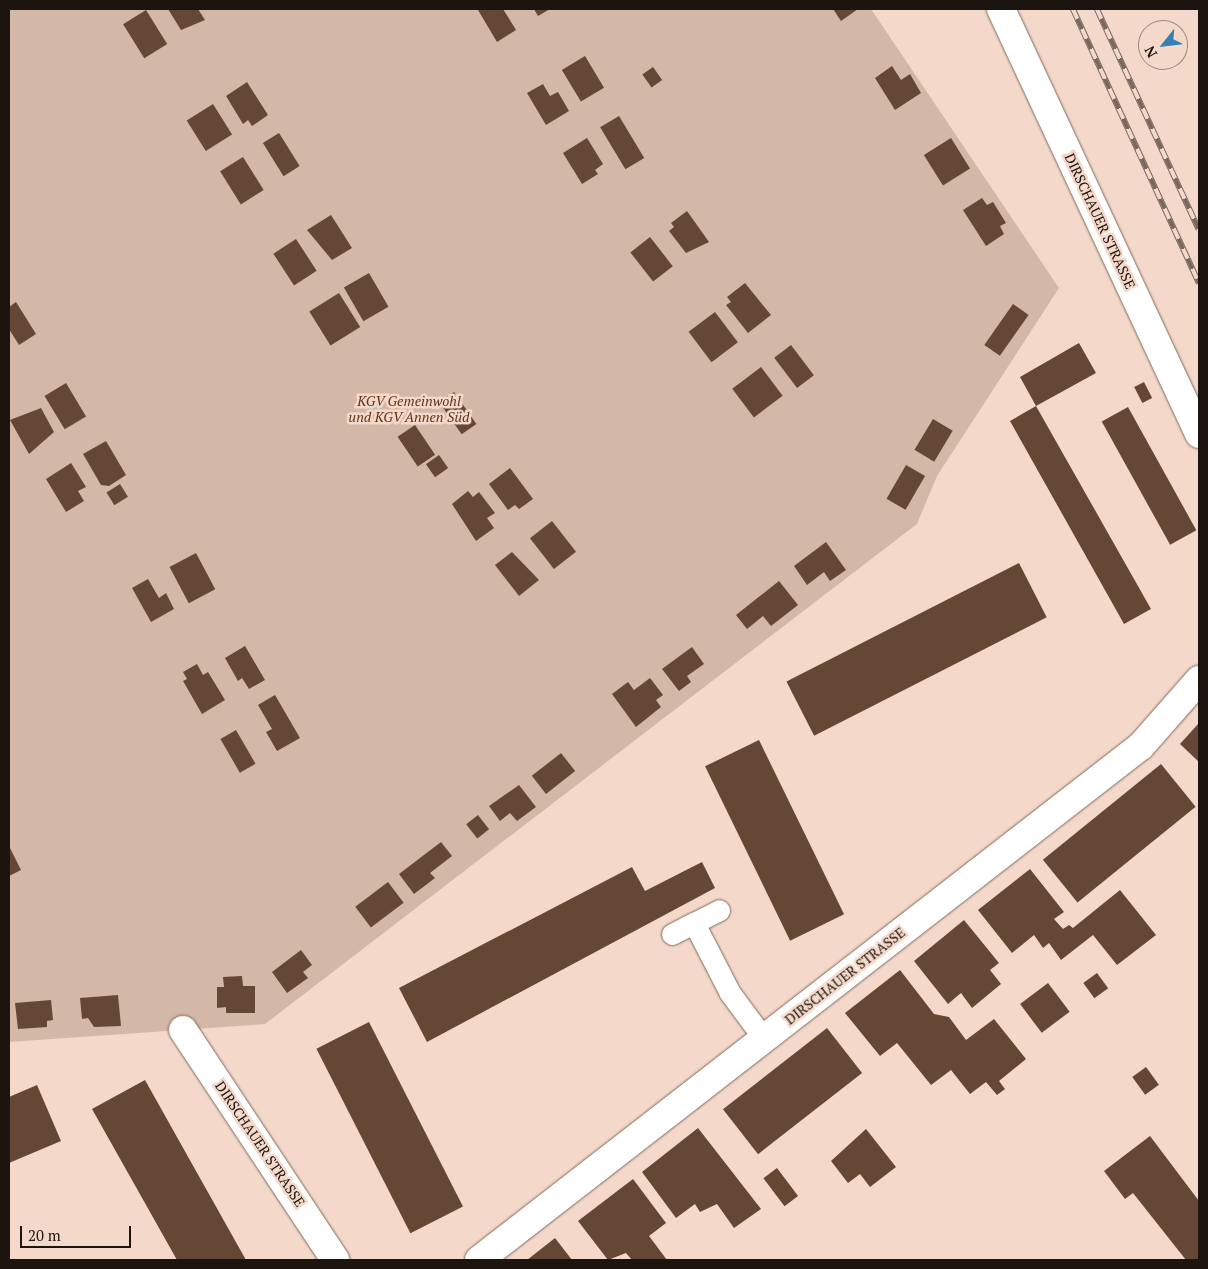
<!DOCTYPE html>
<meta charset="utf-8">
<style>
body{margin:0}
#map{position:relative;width:1208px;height:1269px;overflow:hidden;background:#f4d9ca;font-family:"PT Serif",serif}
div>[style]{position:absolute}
.green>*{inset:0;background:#d3b7a7}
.building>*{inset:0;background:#644735;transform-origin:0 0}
.roads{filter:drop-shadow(0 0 1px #816a5c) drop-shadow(0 0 1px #816a5c)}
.service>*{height:21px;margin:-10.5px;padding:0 10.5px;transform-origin:10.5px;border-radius:10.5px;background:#fff}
.minor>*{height:28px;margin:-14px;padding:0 14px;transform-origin:14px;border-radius:14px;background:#fff}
.rail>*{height:5.5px;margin-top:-2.75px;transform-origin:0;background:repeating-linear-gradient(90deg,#f4d9ca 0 11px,#77675d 0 22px);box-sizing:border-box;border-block:1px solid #77675d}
span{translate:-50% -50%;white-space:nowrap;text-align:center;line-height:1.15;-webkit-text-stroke:5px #f4d9ca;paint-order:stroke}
.street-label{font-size:14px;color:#1c140e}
.park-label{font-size:14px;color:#623515;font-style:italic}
.frame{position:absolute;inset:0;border:10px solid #1c140e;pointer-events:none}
.north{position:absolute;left:1138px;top:20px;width:50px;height:50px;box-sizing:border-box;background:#f4d9ca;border:1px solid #9e8a7f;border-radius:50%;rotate:241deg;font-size:14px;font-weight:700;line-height:20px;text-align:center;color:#1c140e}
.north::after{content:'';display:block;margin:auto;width:18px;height:22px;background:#3780b4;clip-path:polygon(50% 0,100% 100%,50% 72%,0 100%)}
.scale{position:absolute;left:20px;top:1226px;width:111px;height:22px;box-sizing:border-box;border:2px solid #1c140e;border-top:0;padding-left:6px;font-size:15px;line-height:18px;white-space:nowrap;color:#1c140e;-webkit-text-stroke:4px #f4d9ca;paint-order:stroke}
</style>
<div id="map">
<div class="green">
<i style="clip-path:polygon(9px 9px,871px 9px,1059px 288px,937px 476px,917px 524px,265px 1024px,9px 1042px)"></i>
</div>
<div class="building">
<i style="clip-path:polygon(168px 9px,198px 9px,205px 20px,181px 30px)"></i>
<i style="clip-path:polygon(503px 9px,516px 30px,497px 42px,478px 10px)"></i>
<i style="clip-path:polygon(534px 9px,550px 9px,538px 16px)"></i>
<i style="clip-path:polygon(833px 9px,858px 9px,841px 21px)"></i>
<i style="left:146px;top:10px;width:40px;height:27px;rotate:58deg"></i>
<i style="left:585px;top:56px;width:37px;height:27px;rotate:59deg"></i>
<i style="clip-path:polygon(892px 66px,901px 80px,910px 74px,921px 93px,895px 110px,875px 78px)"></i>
<i style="left:653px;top:67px;width:16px;height:13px;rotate:55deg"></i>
<i style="clip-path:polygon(247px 82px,268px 115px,252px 126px,248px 120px,243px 124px,226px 96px)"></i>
<i style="clip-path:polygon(543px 84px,550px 96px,558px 92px,569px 111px,546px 125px,527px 93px)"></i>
<i style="left:213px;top:104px;width:36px;height:31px;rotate:58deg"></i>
<i style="left:619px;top:116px;width:49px;height:22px;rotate:59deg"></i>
<i style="left:279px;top:133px;width:39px;height:19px;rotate:58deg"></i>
<i style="clip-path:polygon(587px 138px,603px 164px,595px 170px,598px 174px,582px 184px,563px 153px)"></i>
<i style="left:951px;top:138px;width:36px;height:32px;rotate:58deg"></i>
<i style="left:243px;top:157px;width:39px;height:27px;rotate:58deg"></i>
<i style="clip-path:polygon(982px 198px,987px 205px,993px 202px,1006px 223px,1000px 226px,1004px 234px,986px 246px,963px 210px)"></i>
<i style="clip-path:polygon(687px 211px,709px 242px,686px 253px,669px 231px,674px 227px,671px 223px)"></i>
<i style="clip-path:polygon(331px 215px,352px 248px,332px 260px,307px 230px)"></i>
<i style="left:650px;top:237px;width:37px;height:25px;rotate:52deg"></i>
<i style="left:296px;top:239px;width:38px;height:27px;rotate:57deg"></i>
<i style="left:369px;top:273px;width:39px;height:29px;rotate:60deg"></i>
<i style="clip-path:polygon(745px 283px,771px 315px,748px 333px,726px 305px,731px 302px,727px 297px)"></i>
<i style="left:339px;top:293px;width:40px;height:35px;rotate:58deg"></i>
<i style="clip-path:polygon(16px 302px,36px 334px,19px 345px,9px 329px,9px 307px)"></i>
<i style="left:1013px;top:304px;width:19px;height:50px;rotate:35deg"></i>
<i style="left:715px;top:312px;width:38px;height:33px;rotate:53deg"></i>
<i style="clip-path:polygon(1079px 343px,1096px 373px,1036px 406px,1151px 609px,1124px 624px,1010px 421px,1036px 406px,1020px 377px)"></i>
<i style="left:791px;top:345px;width:38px;height:21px;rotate:53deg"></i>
<i style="left:761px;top:367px;width:36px;height:36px;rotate:53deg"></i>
<i style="left:1144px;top:382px;width:18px;height:11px;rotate:63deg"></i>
<i style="left:66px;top:383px;width:39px;height:25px;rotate:59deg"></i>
<i style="left:454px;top:392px;width:39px;height:18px;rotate:55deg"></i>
<i style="left:1128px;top:407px;width:141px;height:30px;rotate:61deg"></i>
<i style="clip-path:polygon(41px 408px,54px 432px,29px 454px,10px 420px)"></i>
<i style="left:933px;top:419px;width:23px;height:36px;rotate:31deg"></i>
<i style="left:415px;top:425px;width:36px;height:21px;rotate:56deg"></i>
<i style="clip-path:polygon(106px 441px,126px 475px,109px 486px,101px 485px,83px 454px)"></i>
<i style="left:439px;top:455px;width:16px;height:16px;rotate:55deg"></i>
<i style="clip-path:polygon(71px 463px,86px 487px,78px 491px,84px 501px,66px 512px,46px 479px)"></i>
<i style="left:906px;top:465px;width:22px;height:39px;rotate:30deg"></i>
<i style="clip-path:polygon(510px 468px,533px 499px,519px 509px,515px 505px,508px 510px,489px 484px)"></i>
<i style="left:120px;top:484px;width:15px;height:16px;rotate:58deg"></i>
<i style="clip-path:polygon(468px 491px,473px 497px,479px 492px,495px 513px,487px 518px,494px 528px,476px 541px,452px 504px)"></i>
<i style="left:552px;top:521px;width:39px;height:28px;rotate:52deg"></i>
<i style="clip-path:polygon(826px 542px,846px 570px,830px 581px,824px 572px,807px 585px,794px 566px)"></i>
<i style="clip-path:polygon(512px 552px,539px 580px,519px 596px,495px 565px)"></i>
<i style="left:196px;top:553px;width:41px;height:30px;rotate:62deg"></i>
<i style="left:1019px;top:563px;width:61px;height:261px;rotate:63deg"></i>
<i style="clip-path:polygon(148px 579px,159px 598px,166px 593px,174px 609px,151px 622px,132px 588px)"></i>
<i style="clip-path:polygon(779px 581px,798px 605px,771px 626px,763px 616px,747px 629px,736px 615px)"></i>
<i style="clip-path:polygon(245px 646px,265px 680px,249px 689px,242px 678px,238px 681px,225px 658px)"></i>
<i style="clip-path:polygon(692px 647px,704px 664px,687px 676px,691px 682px,679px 691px,662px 669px)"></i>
<i style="clip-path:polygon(197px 664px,203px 675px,208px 672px,225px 700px,202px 714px,183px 681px,187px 679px,183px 672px)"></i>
<i style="clip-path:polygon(650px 678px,663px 695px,656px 700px,661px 707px,636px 727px,612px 694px,628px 682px,634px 690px)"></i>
<i style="clip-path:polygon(275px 695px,300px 738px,277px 751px,266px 732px,272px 729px,258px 705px)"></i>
<i style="clip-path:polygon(1199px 723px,1199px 762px,1180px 744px)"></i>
<i style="left:236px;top:730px;width:39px;height:18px;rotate:60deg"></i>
<i style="left:759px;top:740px;width:194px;height:60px;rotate:64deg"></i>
<i style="left:561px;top:753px;width:23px;height:37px;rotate:52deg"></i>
<i style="left:1161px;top:764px;width:55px;height:152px;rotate:51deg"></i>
<i style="clip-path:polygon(519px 785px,536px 807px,517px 821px,510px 813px,500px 821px,489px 806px)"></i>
<i style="left:478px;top:815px;width:18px;height:15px;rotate:52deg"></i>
<i style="clip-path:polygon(441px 842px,452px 856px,430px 873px,435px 878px,414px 894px,399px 874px)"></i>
<i style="clip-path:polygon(9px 846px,21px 870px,9px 876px)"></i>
<i style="clip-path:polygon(702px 862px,715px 888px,427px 1042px,399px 988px,632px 867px,645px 891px)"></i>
<i style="clip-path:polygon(1030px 869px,1064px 912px,1054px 919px,1063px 929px,1069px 925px,1073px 928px,1120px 890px,1156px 935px,1117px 965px,1093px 935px,1061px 960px,1049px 943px,1043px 948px,1034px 935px,1012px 953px,978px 910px)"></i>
<i style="left:388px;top:882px;width:26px;height:41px;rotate:53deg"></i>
<i style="clip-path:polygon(964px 920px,999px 963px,990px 970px,1001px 984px,972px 1008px,961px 993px,948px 1004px,914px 961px)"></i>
<i style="clip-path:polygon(301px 950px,312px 965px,303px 972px,308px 978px,287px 993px,272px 972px)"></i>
<i style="clip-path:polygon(900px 970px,934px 1014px,949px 1017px,966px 1040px,994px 1019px,1026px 1059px,999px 1081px,1005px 1089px,997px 1095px,986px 1082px,970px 1094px,951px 1070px,931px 1085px,897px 1043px,880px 1056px,845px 1013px)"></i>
<i style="left:1097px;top:973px;width:19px;height:17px;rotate:54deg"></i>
<i style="clip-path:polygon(242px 976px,243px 986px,255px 986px,255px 1013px,226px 1013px,226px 1007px,217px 1008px,217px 987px,224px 987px,223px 977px)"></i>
<i style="left:1048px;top:983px;width:36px;height:35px;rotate:53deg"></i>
<i style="clip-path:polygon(118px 995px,121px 1026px,94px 1027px,88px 1018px,82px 1019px,80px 998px)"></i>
<i style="clip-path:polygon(51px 1000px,53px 1020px,47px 1021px,47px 1027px,18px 1029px,15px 1003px)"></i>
<i style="left:369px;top:1022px;width:207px;height:59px;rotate:63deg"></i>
<i style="left:827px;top:1028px;width:57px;height:132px;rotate:52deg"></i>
<i style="left:1146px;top:1067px;width:22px;height:17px;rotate:54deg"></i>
<i style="clip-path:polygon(145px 1080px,196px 1171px,246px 1260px,177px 1260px,92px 1109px)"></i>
<i style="clip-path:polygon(37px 1085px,61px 1141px,9px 1163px,9px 1097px)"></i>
<i style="clip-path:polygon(698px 1128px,761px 1209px,734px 1228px,717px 1204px,700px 1212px,695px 1204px,676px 1218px,642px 1172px)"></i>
<i style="clip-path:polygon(866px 1129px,896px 1167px,870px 1187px,860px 1174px,848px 1183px,831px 1161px)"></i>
<i style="clip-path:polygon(1150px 1136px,1199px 1201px,1199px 1260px,1186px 1260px,1133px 1193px,1125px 1199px,1104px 1171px)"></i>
<i style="left:777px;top:1168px;width:35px;height:17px;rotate:53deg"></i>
<i style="clip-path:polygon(633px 1179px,666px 1223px,649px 1236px,667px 1260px,632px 1260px,626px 1253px,608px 1260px,578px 1221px)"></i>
<i style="clip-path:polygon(555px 1238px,572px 1260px,527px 1260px)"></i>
</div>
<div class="roads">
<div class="service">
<i style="left:694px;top:923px;width:28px;rotate:-27deg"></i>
<i style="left:672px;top:934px;width:25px;rotate:-27deg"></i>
<i style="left:694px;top:923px;width:79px;rotate:62.8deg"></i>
<i style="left:730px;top:993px;width:57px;rotate:53.5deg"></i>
</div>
<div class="minor">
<i style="left:1001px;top:9px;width:469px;rotate:65deg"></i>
<i style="left:183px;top:1030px;width:276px;rotate:56.5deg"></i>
<i style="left:479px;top:1260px;width:838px;rotate:-37.83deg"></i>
<i style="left:1141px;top:746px;width:88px;rotate:-48.7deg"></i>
</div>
</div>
<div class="rail">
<i style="left:1073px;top:9px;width:302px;rotate:65.3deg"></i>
<i style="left:1097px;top:9px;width:243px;rotate:65.2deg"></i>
</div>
<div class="street-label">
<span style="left:1100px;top:221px;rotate:65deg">DIRSCHAUER STRASSE</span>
<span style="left:845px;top:976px;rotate:-38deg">DIRSCHAUER STRASSE</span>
<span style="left:260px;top:1144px;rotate:56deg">DIRSCHAUER STRASSE</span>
</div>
<div class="park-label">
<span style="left:409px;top:409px">KGV Gemeinwohl<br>und KGV Annen Süd</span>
</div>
<div class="frame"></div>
<div class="north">N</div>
<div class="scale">20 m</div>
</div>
